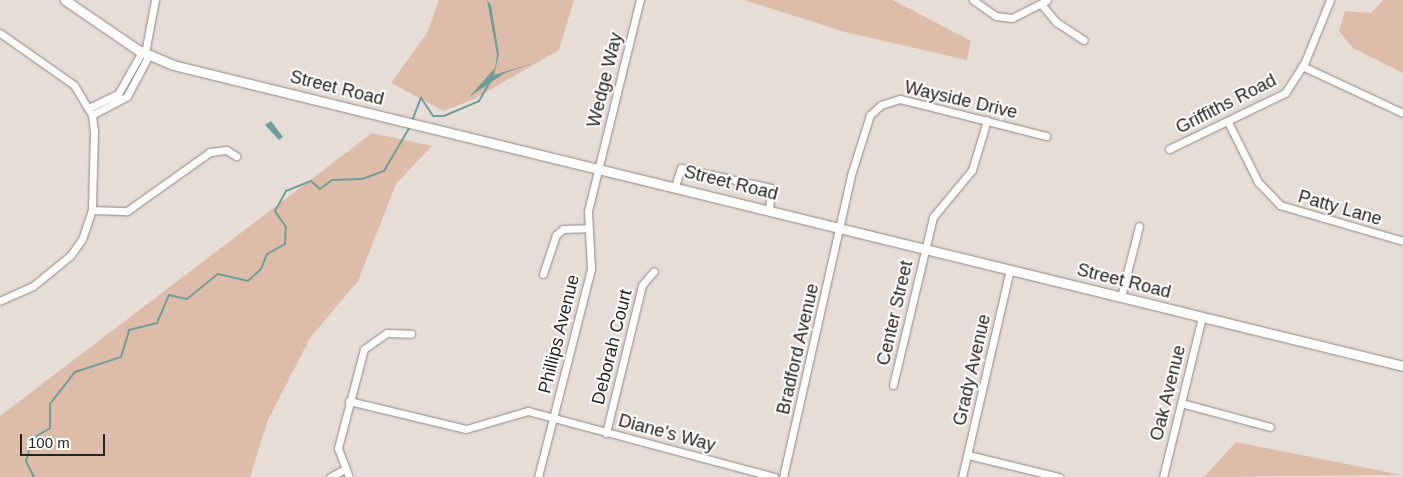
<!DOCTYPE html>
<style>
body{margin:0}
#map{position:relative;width:1403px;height:477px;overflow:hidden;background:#e7ddd7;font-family:Arial,sans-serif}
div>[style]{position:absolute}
.green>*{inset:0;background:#ddbdaa}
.water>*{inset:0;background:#719d99}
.stream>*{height:2px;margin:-1px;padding:0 1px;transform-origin:1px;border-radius:1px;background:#719d99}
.roads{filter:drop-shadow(0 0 1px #908782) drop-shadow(0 0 1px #908782)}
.street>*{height:7px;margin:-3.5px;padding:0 3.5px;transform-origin:3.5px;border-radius:3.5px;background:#fff}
.secondary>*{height:9px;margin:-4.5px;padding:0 4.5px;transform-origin:4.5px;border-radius:4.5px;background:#fff}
span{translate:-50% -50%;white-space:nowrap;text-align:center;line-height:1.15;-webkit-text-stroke:4px #fff;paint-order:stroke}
.street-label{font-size:18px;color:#262321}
.scale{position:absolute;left:20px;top:434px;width:85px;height:22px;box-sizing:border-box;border:2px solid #262321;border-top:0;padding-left:6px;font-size:15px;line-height:18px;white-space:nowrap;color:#262321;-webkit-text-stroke:4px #fff;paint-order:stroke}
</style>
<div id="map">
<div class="green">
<i style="clip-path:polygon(439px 0,574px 0,559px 50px,474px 99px,444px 111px,391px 83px,427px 33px)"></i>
<i style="clip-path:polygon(744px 0,893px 0,971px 41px,967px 60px,845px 32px)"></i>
<i style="clip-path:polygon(1383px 0,1403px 0,1403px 73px,1353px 48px,1339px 31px,1345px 11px,1371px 13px)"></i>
<i style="clip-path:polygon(372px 133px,432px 146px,396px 184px,358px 281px,310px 338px,268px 420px,250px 477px,0 477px,0 416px)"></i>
<i style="clip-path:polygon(1236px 442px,1402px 475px,1204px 477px)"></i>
</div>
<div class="water">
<i style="clip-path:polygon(487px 0,491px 5px,499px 54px,494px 75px,536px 62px,505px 73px,469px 97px,495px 68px,497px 55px)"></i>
<i style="clip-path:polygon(271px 121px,283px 137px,279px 140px,265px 125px)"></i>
</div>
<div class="stream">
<i style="left:412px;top:121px;width:25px;rotate:-69deg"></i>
<i style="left:421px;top:98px;width:22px;rotate:56deg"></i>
<i style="left:433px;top:116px;width:11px"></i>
<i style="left:444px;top:116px;width:38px;rotate:-23deg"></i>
<i style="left:479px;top:101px;width:22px;rotate:-60deg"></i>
<i style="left:34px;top:477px;width:18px;rotate:-117deg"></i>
<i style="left:26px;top:461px;width:24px;rotate:-73deg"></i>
<i style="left:33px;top:438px;width:20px;rotate:-30deg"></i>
<i style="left:50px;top:428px;width:24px;rotate:-90deg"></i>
<i style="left:50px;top:404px;width:41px;rotate:-52deg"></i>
<i style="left:75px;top:372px;width:48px;rotate:-18.1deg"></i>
<i style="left:121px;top:357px;width:28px;rotate:-73deg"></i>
<i style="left:129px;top:330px;width:29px;rotate:-14deg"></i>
<i style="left:157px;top:323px;width:30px;rotate:-67deg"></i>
<i style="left:169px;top:295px;width:18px;rotate:13deg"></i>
<i style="left:187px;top:299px;width:40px;rotate:-39deg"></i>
<i style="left:218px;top:274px;width:31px;rotate:13deg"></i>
<i style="left:248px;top:281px;width:18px;rotate:-43deg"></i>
<i style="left:261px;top:269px;width:16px;rotate:-68deg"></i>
<i style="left:267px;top:254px;width:21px;rotate:-29deg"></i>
<i style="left:285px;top:244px;width:17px;rotate:-87deg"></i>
<i style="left:286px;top:227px;width:19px;rotate:-125deg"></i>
<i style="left:275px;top:211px;width:23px;rotate:-61deg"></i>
<i style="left:286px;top:191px;width:27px;rotate:-22deg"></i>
<i style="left:311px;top:181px;width:12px;rotate:42deg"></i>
<i style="left:320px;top:189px;width:15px;rotate:-37deg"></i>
<i style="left:332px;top:180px;width:30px;rotate:-2deg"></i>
<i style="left:362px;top:179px;width:23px;rotate:-20deg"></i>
<i style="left:384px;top:171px;width:53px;rotate:-59.6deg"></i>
</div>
<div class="roads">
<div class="street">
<i style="left:973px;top:0;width:28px;rotate:35deg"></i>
<i style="left:996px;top:16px;width:16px;rotate:7deg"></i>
<i style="left:1012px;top:18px;width:39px;rotate:-27deg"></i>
<i style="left:1041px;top:4px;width:23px;rotate:50deg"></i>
<i style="left:1056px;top:22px;width:33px;rotate:33deg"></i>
<i style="left:0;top:33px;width:90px;rotate:35.1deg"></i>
<i style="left:74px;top:85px;width:35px;rotate:59deg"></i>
<i style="left:92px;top:115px;width:16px;rotate:83deg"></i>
<i style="left:94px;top:131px;width:79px;rotate:91.5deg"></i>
<i style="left:92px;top:210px;width:31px;rotate:109deg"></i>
<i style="left:82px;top:239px;width:19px;rotate:125deg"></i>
<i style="left:71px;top:255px;width:49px;rotate:140.8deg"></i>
<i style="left:33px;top:286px;width:36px;rotate:156deg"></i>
<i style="left:145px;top:53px;width:54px;rotate:-79.3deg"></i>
<i style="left:1302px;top:66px;width:111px;rotate:25deg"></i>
<i style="left:89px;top:108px;width:32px;rotate:-26deg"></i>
<i style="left:118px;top:94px;width:48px;rotate:-60.3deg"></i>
<i style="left:92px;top:115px;width:40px;rotate:-28deg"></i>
<i style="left:127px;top:96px;width:47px;rotate:-61.8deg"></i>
<i style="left:1228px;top:122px;width:67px;rotate:63.4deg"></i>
<i style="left:1258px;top:182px;width:32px;rotate:46deg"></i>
<i style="left:1280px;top:205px;width:128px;rotate:16.3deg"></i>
<i style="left:1169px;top:149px;width:129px;rotate:-25.8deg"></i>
<i style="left:1285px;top:93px;width:35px;rotate:-57deg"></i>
<i style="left:1304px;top:64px;width:69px;rotate:-67.9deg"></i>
<i style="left:675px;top:186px;width:19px;rotate:-72deg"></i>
<i style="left:681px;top:168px;width:92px;rotate:12.5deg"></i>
<i style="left:771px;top:188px;width:21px;rotate:95deg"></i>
<i style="left:92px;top:210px;width:35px;rotate:2deg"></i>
<i style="left:127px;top:211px;width:102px;rotate:-35.4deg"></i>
<i style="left:210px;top:152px;width:16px;rotate:-7deg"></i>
<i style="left:226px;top:150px;width:12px;rotate:31deg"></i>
<i style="left:543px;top:274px;width:41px;rotate:-71.6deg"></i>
<i style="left:556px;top:235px;width:9px;rotate:-41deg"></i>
<i style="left:563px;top:229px;width:24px;rotate:-2deg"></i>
<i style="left:1121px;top:297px;width:73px;rotate:-75.8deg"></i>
<i style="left:893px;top:385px;width:173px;rotate:-76.6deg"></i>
<i style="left:933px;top:217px;width:61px;rotate:-50.3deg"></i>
<i style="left:972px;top:170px;width:52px;rotate:-73.3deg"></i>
<i style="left:349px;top:401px;width:120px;rotate:13.5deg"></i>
<i style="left:466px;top:429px;width:65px;rotate:-16.2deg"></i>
<i style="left:528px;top:411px;width:255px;rotate:15deg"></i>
<i style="left:1181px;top:403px;width:92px;rotate:15.1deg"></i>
<i style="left:606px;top:433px;width:152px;rotate:-76.3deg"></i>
<i style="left:642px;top:285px;width:18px;rotate:-49deg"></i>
<i style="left:968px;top:455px;width:94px;rotate:13.6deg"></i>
<i style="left:330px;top:477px;width:15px;rotate:-28deg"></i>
<i style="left:349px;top:477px;width:31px;rotate:-111deg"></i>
<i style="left:338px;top:448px;width:102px;rotate:-75.3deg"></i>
<i style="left:364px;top:349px;width:28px;rotate:-35deg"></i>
<i style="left:387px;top:333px;width:24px;rotate:2deg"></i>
<i style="left:538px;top:477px;width:215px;rotate:-75.7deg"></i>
<i style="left:591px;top:269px;width:58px;rotate:-93deg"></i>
<i style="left:588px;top:211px;width:217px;rotate:-76.2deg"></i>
<i style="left:783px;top:477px;width:313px;rotate:-77.3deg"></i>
<i style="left:852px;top:172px;width:60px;rotate:-72.5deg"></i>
<i style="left:870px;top:115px;width:15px;rotate:-42deg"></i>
<i style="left:881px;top:105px;width:20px;rotate:-18deg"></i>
<i style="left:900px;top:99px;width:151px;rotate:14.2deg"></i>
<i style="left:962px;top:477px;width:213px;rotate:-77deg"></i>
<i style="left:1163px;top:477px;width:165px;rotate:-76.3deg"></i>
</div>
<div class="secondary">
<i style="left:65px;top:0;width:88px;rotate:34.4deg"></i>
<i style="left:138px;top:50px;width:38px;rotate:23deg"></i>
<i style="left:173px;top:65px;width:1266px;rotate:13.75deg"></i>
</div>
</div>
<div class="street-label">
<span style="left:605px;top:80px;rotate:-76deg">Wedge Way</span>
<span style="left:337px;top:88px;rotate:14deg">Street Road</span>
<span style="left:961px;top:100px;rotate:13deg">Wayside Drive</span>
<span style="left:1226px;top:104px;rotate:-27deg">Griffiths Road</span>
<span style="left:731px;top:183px;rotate:14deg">Street Road</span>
<span style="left:1340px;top:208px;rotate:16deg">Patty Lane</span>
<span style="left:1124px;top:281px;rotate:14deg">Street Road</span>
<span style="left:895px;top:313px;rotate:-77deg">Center Street</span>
<span style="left:559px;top:334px;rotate:-76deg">Phillips Avenue</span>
<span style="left:612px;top:347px;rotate:-76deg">Deborah Court</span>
<span style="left:798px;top:349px;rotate:-77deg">Bradford Avenue</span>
<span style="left:972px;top:370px;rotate:-77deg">Grady Avenue</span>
<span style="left:1168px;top:393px;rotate:-76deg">Oak Avenue</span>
<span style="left:667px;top:433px;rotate:15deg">Diane's Way</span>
</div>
<div class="scale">100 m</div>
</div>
